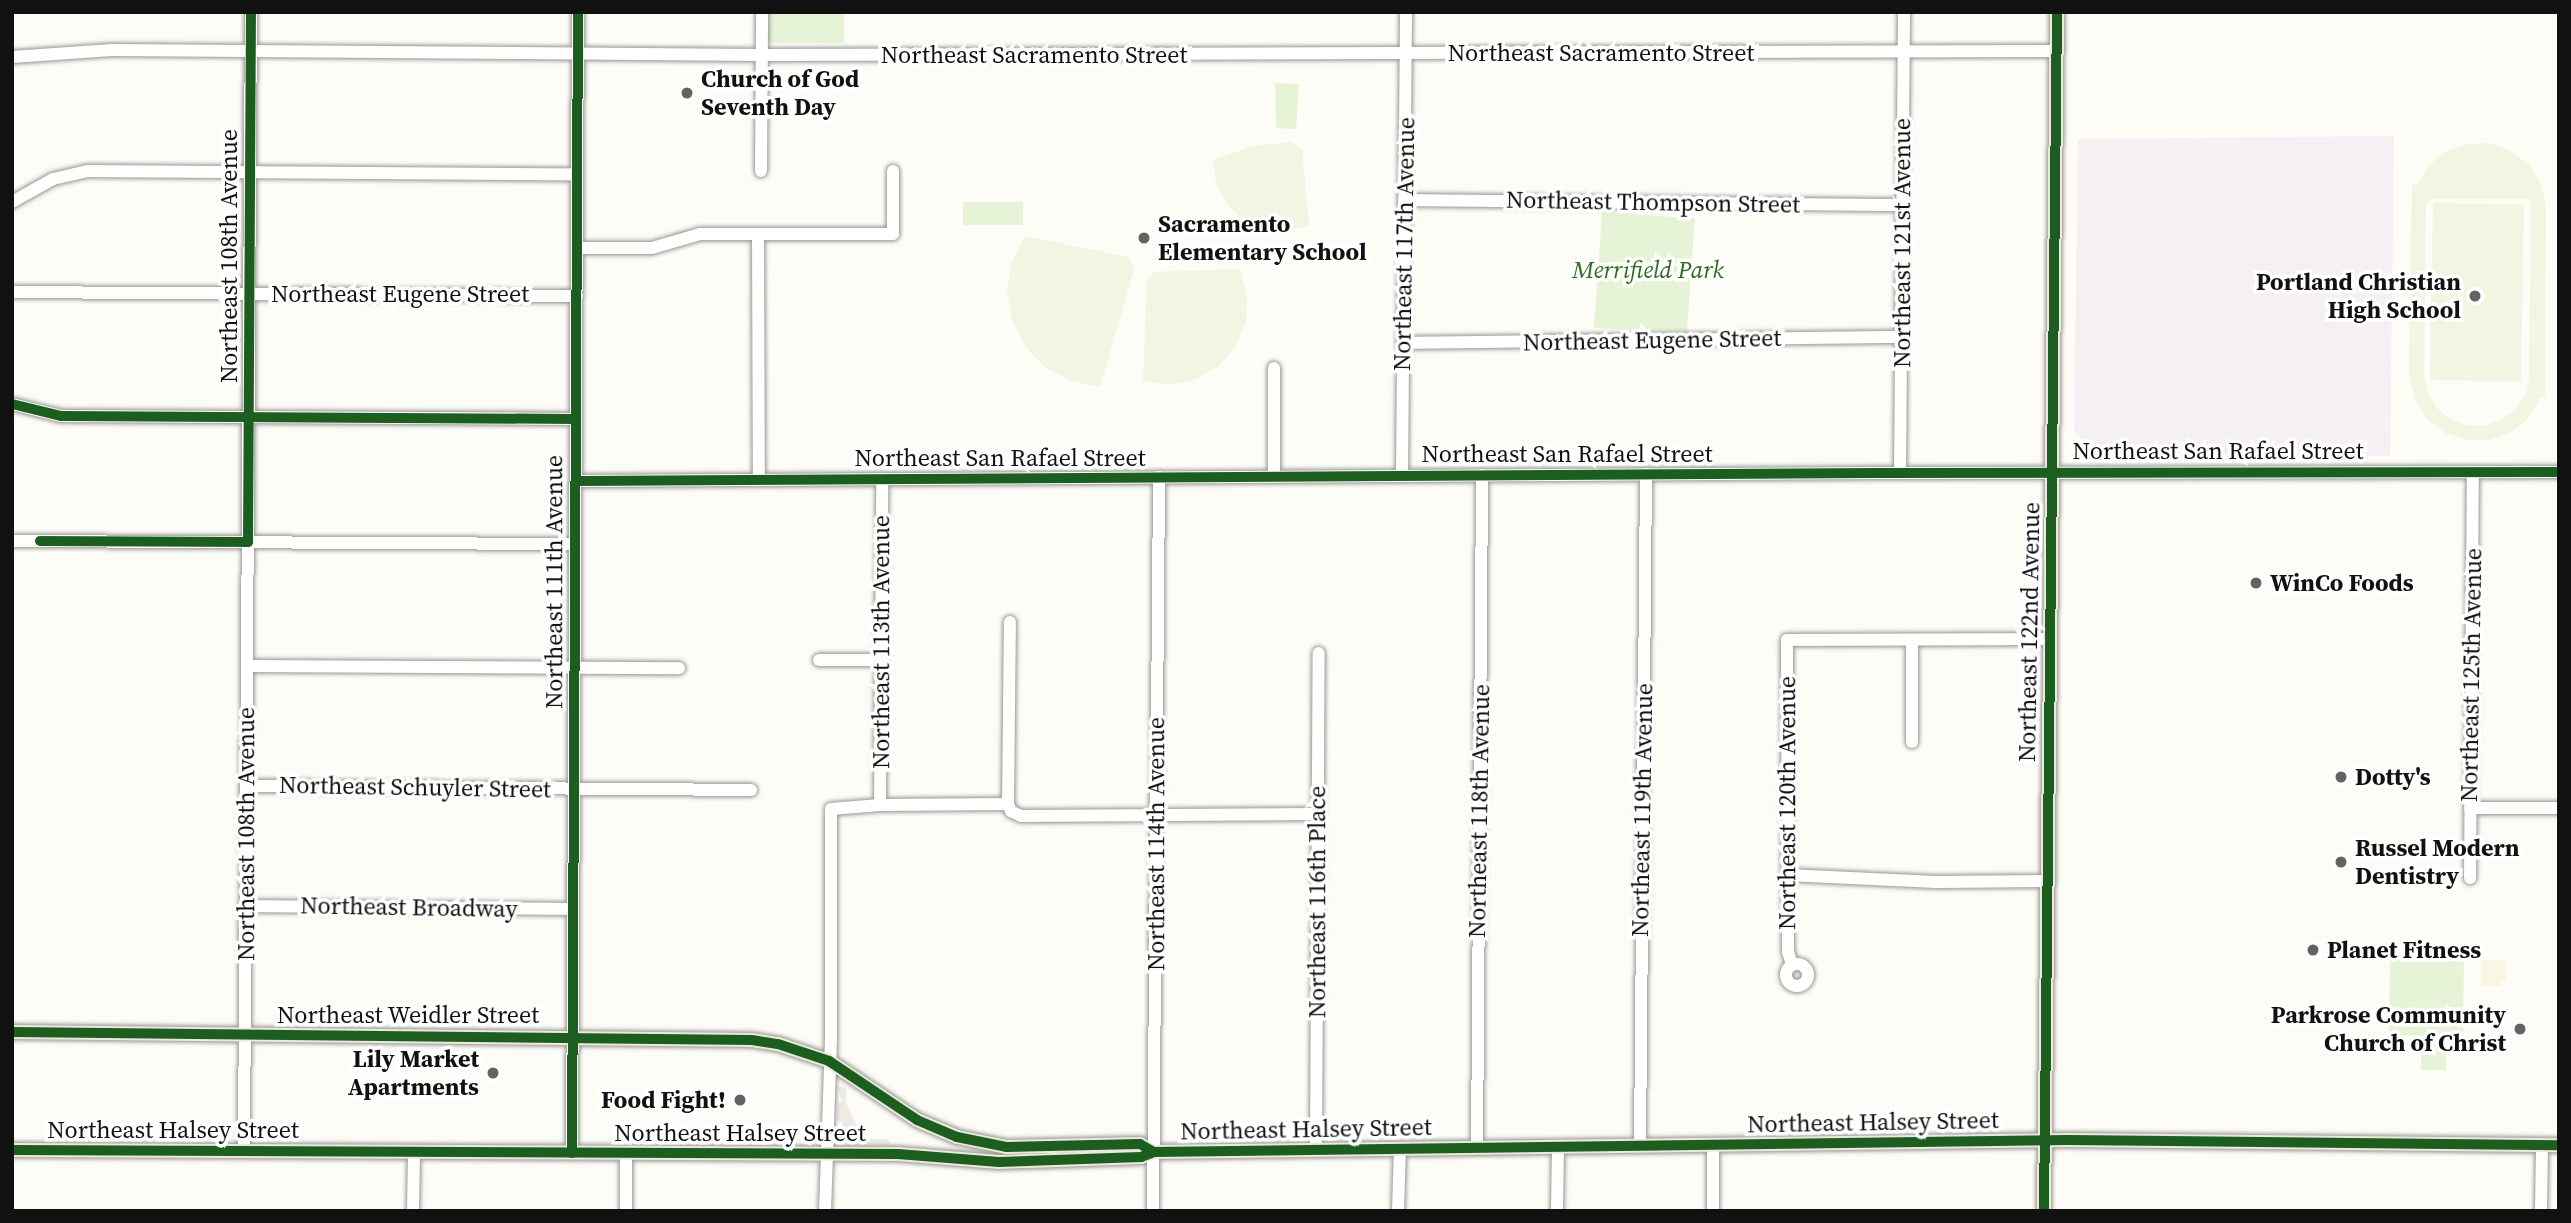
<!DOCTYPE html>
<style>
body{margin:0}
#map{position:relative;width:2571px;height:1223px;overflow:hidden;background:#fdfcf7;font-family:"Source Serif 4",serif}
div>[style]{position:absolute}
.industrial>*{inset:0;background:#f5f0f3}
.farmland>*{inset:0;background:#f9f7e4}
.green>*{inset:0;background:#e7f3d7;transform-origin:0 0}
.pitch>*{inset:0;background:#f0f6e1;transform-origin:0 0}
.plaza>*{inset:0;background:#edebe2}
.roads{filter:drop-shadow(0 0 2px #979795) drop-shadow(0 0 2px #979795)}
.minor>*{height:12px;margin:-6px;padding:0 6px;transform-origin:6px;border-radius:6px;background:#fffffe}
.minor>.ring{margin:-6px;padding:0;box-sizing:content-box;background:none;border:12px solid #fffffe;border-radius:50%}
.major>*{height:14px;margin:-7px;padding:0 7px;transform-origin:7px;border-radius:7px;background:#ede9dc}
.cycleway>*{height:10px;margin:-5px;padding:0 5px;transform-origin:5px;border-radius:5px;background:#1b5e20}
.dots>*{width:19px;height:19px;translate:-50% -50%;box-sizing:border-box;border:4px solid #fff;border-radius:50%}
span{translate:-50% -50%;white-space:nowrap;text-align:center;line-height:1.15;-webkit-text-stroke:7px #fff;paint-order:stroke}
.street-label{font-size:24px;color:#111}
.poi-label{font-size:24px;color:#111;font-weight:700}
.left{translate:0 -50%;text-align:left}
.right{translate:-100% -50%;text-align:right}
.park-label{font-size:24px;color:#2f6b1f;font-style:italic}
.frame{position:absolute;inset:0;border:14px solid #111;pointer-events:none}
</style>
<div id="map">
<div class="industrial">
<i style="clip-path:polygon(2394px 136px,2390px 456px,2098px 456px,2074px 432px,2078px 139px)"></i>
</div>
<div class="farmland">
<i style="clip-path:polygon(2481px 960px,2506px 960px,2506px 980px,2501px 980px,2501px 986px,2481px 986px)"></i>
</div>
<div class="green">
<i style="left:768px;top:12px;width:76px;height:31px"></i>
<i style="clip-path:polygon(1275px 83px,1299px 84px,1296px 129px,1276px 128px)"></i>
<i style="left:963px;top:202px;width:60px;height:23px"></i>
<i style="left:1602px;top:212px;width:93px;height:116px;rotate:4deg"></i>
<i style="clip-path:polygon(2390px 954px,2464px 955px,2463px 1037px,2446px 1037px,2446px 1070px,2421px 1070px,2421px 1036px,2389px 1035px)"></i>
</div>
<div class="pitch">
<i style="clip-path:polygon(1291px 142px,1302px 149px,1309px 226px,1286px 231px,1263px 229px,1243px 220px,1226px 203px,1216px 183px,1213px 160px,1252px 146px)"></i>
<i style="clip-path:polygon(evenodd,2490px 143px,2511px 151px,2529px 165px,2541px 184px,2546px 206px,2545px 397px,2541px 397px,2529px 417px,2512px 432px,2490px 440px,2467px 440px,2445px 433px,2427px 419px,2415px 399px,2409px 377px,2412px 185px,2417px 185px,2428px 166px,2446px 151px,2467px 144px,2490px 143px,2429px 199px,2529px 199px,2531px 207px,2529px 379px,2525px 396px,2515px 410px,2501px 420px,2484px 426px,2467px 425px,2450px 419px,2437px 408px,2428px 393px,2424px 376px,2426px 207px,2429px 199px)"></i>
<i style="left:2433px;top:203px;width:91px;height:177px;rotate:1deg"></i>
<i style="clip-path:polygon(1025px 236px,1129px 257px,1134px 270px,1100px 387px,1071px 381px,1045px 367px,1025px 346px,1012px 320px,1007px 291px,1012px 262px)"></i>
<i style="clip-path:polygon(1240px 269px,1247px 295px,1246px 321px,1236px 346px,1219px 366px,1196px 379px,1170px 385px,1143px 381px,1147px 279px,1154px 272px)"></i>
</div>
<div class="plaza">
<i style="clip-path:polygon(838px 1087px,846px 1087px,846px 1103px,857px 1126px,857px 1139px,888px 1139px,890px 1145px,842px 1144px,842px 1138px,837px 1138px,837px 1129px,842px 1129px,842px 1121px,837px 1121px,838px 1103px,842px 1102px)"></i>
</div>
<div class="roads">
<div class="minor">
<i style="left:12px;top:57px;width:100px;rotate:-4deg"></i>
<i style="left:112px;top:50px;width:650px;rotate:0.44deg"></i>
<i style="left:762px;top:55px;width:1294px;rotate:-0.18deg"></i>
<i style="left:761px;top:171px;width:159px;rotate:-89.6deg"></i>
<i style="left:1404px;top:200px;width:498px;rotate:0.6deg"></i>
<i style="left:12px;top:202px;width:47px;rotate:-29.3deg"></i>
<i style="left:53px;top:179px;width:36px;rotate:-13deg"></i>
<i style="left:88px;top:171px;width:489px;rotate:0.4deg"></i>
<i style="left:758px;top:234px;width:246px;rotate:89.8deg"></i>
<i style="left:577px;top:248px;width:75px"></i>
<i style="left:652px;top:248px;width:50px;rotate:-16.3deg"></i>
<i style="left:700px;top:234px;width:193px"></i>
<i style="left:893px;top:234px;width:63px;rotate:-90deg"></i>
<i style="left:12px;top:292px;width:565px;rotate:0.41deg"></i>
<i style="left:1403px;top:343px;width:498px;rotate:-0.7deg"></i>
<i style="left:1274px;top:368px;width:108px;rotate:90deg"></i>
<i style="left:12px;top:404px;width:50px;rotate:13.8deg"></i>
<i style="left:61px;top:416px;width:515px;rotate:0.33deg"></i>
<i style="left:1900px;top:473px;width:461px;rotate:-89.5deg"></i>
<i style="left:1402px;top:475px;width:463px;rotate:-89.5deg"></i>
<i style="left:576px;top:481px;width:1301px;rotate:-0.35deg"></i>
<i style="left:1877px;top:473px;width:682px;rotate:-0.08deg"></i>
<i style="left:12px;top:541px;width:563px;rotate:0.31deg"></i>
<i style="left:1912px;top:640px;width:102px;rotate:90deg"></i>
<i style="left:819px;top:660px;width:61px"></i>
<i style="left:247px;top:666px;width:432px;rotate:0.3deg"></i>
<i style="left:246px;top:786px;width:505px;rotate:0.45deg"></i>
<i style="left:1008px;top:804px;width:8px;rotate:67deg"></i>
<i style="left:1011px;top:811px;width:11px;rotate:27deg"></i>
<i style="left:1021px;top:816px;width:296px;rotate:-0.4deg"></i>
<i style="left:1008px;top:804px;width:182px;rotate:-89.4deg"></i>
<i style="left:880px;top:805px;width:326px;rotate:-89.6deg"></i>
<i style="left:2470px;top:808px;width:89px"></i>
<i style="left:1787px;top:875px;width:149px;rotate:2.7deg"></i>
<i style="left:1936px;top:882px;width:111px;rotate:-0.5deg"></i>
<i style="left:2470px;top:878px;width:406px;rotate:-89.6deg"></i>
<i style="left:245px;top:906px;width:328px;rotate:0.5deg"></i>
<i class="ring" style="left:1786px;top:964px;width:10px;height:10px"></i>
<i style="left:1792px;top:965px;width:14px;rotate:-107deg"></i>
<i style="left:1788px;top:952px;width:312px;rotate:-90.2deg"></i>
<i style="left:1787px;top:640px;width:263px;rotate:-0.2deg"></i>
<i style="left:1640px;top:1146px;width:672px;rotate:-89.49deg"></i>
<i style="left:1477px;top:1148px;width:673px;rotate:-89.57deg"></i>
<i style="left:1316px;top:1150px;width:497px;rotate:-89.7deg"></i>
<i style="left:244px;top:1151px;width:1139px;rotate:-89.65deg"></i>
<i style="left:572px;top:1153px;width:1141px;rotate:-89.7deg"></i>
<i style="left:413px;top:1211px;width:59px;rotate:-89deg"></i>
<i style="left:626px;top:1211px;width:57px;rotate:-90deg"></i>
<i style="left:825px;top:1211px;width:172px;rotate:-88deg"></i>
<i style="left:831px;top:1039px;width:230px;rotate:-90deg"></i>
<i style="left:831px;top:809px;width:49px;rotate:-4.7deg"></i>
<i style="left:880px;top:805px;width:128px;rotate:-0.4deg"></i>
<i style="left:1153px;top:1211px;width:734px;rotate:-89.53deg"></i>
<i style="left:1398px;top:1211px;width:62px;rotate:-88.2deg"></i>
<i style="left:1557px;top:1211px;width:64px;rotate:-89.1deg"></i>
<i style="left:1713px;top:1211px;width:66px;rotate:-90deg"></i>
<i style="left:2541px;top:1211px;width:66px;rotate:-89.1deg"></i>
</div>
<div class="major">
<i style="left:12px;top:1032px;width:740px;rotate:0.62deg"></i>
<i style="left:752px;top:1040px;width:26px;rotate:9deg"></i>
<i style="left:778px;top:1044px;width:54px;rotate:18.4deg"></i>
<i style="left:829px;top:1061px;width:106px;rotate:33.8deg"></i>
<i style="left:917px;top:1120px;width:43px;rotate:23deg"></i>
<i style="left:957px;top:1137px;width:50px;rotate:11.5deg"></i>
<i style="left:1006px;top:1147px;width:134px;rotate:-1.3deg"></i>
<i style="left:1140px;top:1144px;width:16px;rotate:30deg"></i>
<i style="left:12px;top:1150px;width:886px;rotate:0.26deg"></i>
<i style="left:898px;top:1154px;width:101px;rotate:4.5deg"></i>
<i style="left:999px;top:1162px;width:142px;rotate:-2deg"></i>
<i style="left:1141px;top:1157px;width:14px;rotate:-21deg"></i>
<i style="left:1154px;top:1152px;width:914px;rotate:-0.75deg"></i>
<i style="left:2068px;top:1140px;width:491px;rotate:0.6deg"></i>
<i style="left:2044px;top:1211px;width:1199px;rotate:-89.38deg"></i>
</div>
</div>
<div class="cycleway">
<i style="left:12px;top:404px;width:50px;rotate:13.8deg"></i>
<i style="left:61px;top:416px;width:515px;rotate:0.33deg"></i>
<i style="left:576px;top:481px;width:1301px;rotate:-0.35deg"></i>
<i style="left:1877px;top:473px;width:682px;rotate:-0.08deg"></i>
<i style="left:40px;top:541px;width:208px;rotate:0.3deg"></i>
<i style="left:248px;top:542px;width:530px;rotate:-89.68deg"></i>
<i style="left:12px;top:1032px;width:740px;rotate:0.62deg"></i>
<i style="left:752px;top:1040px;width:26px;rotate:9deg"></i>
<i style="left:778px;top:1044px;width:54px;rotate:18.4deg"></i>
<i style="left:829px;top:1061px;width:106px;rotate:33.8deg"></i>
<i style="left:917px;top:1120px;width:43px;rotate:23deg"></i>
<i style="left:957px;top:1137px;width:50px;rotate:11.5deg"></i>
<i style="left:1006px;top:1147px;width:134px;rotate:-1.3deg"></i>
<i style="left:1140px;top:1144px;width:16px;rotate:30deg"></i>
<i style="left:12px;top:1150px;width:886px;rotate:0.26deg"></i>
<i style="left:898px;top:1154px;width:101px;rotate:4.5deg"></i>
<i style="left:999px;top:1162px;width:142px;rotate:-2deg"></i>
<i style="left:1141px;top:1157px;width:14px;rotate:-21deg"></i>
<i style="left:1154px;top:1152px;width:914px;rotate:-0.75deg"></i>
<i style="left:2068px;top:1140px;width:491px;rotate:0.6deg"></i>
<i style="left:572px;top:1153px;width:1141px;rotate:-89.7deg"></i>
<i style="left:2044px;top:1211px;width:1199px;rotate:-89.38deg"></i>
</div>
<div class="dots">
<i style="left:687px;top:93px;background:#646362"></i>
<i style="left:1144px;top:238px;background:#646362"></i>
<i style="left:2475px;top:296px;background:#646362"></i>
<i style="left:2256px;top:583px;background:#646362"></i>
<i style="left:2341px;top:777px;background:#646362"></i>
<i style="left:2341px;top:862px;background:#646362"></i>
<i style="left:2313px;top:950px;background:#646362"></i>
<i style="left:2520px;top:1029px;background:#646362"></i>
<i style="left:493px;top:1073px;background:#646362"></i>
<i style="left:740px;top:1100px;background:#646362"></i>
</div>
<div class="street-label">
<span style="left:1601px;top:53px">Northeast Sacramento Street</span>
<span style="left:1034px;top:55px">Northeast Sacramento Street</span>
<span style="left:1653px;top:202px;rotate:1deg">Northeast Thompson Street</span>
<span style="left:1902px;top:243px;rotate:-90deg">Northeast 121st Avenue</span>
<span style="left:1404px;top:244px;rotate:-89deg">Northeast 117th Avenue</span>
<span style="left:229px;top:256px;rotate:-90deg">Northeast 108th Avenue</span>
<span style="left:400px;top:294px">Northeast Eugene Street</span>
<span style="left:1652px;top:340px;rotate:-1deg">Northeast Eugene Street</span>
<span style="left:2218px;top:451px">Northeast San Rafael Street</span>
<span style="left:1567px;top:454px">Northeast San Rafael Street</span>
<span style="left:1000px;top:458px">Northeast San Rafael Street</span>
<span style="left:554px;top:582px;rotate:-90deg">Northeast 111th Avenue</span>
<span style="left:2029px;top:632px;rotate:-89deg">Northeast 122nd Avenue</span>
<span style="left:881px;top:642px;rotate:-90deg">Northeast 113th Avenue</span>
<span style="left:2471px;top:675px;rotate:-89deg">Northeast 125th Avenue</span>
<span style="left:415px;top:787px;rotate:1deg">Northeast Schuyler Street</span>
<span style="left:1787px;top:803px;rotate:-90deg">Northeast 120th Avenue</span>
<span style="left:1642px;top:810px;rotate:-89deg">Northeast 119th Avenue</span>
<span style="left:1479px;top:811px;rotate:-89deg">Northeast 118th Avenue</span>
<span style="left:246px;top:834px;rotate:-90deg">Northeast 108th Avenue</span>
<span style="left:1156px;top:844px;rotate:-90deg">Northeast 114th Avenue</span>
<span style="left:1317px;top:902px;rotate:-90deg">Northeast 116th Place</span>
<span style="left:409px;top:907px;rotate:1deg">Northeast Broadway</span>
<span style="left:408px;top:1015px">Northeast Weidler Street</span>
<span style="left:1873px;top:1122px;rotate:-1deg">Northeast Halsey Street</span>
<span style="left:1306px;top:1129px;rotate:-1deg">Northeast Halsey Street</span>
<span style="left:173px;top:1130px">Northeast Halsey Street</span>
<span style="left:740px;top:1133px">Northeast Halsey Street</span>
</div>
<div class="poi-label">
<span class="left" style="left:701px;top:93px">Church of God<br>Seventh Day</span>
<span class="left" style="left:1158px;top:238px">Sacramento<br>Elementary School</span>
<span class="right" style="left:2461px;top:296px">Portland Christian<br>High School</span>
<span class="left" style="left:2270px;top:583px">WinCo Foods</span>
<span class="left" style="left:2355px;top:777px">Dotty's</span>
<span class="left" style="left:2355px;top:862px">Russel Modern<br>Dentistry</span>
<span class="left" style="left:2327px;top:950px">Planet Fitness</span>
<span class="right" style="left:2506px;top:1029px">Parkrose Community<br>Church of Christ</span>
<span class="right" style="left:479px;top:1073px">Lily Market<br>Apartments</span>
<span class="right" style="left:726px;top:1100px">Food Fight!</span>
</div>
<div class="park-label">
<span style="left:1648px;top:270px">Merrifield Park</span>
</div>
<div class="frame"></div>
</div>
